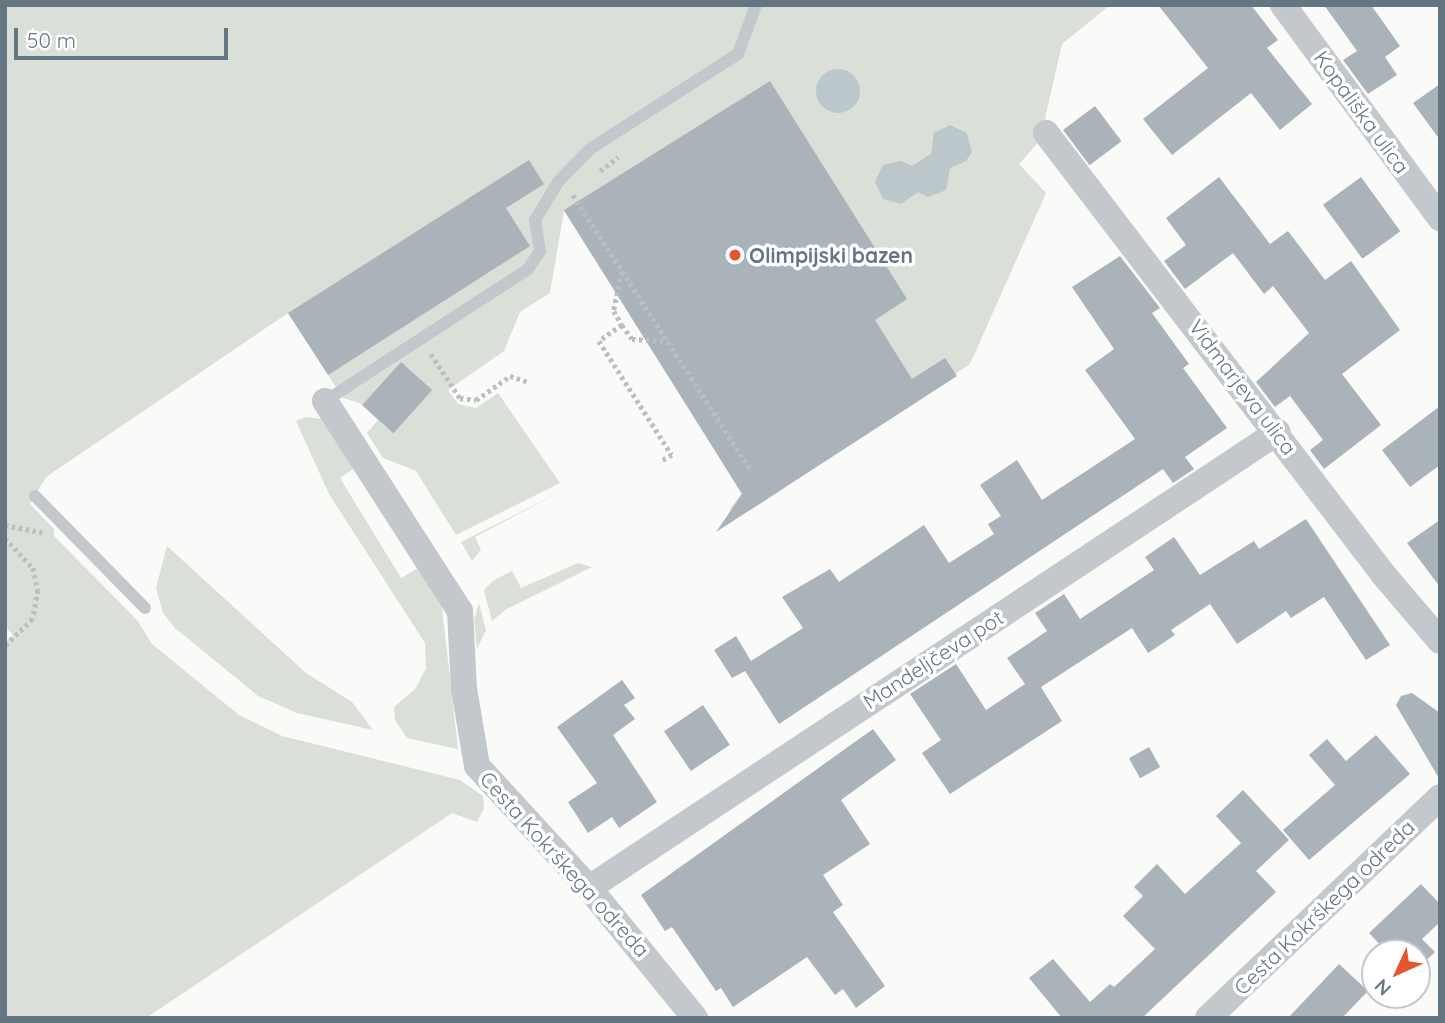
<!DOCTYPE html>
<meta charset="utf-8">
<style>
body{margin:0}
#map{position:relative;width:1445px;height:1023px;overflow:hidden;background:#fafaf8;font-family:Quicksand,sans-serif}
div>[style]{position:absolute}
.green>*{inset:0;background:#dadfd7}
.water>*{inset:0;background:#bbc7cb}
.round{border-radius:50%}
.building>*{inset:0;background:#aab3b9;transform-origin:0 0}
.path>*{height:4.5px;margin-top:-2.25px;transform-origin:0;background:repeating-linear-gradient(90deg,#bbbfc2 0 3.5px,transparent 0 7px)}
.lane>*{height:12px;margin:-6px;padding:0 6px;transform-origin:6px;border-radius:6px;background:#c3c8cc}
.street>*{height:26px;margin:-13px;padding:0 13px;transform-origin:13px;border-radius:13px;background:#c3c8cc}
.dots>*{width:19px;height:19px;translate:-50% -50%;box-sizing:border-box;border:4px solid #fff;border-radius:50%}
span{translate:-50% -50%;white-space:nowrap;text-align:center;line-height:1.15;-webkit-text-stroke:7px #fff;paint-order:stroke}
.street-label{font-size:21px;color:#657683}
.poi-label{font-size:21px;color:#657683;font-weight:700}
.left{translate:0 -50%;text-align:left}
.frame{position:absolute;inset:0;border:7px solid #657683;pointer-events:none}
.north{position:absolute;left:1361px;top:939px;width:70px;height:70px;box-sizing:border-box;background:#fff;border:2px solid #c1c8cd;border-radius:50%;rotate:225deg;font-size:19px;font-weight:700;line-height:28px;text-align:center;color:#657683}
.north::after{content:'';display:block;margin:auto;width:24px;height:32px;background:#e4572e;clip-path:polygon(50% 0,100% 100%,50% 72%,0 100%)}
.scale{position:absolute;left:14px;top:28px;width:214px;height:32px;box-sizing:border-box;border:4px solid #657683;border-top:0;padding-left:9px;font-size:21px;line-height:24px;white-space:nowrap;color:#657683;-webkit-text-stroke:5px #fff;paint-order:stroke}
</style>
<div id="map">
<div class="green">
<i style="clip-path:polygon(5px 5px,1110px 5px,1062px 44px,1045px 118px,1051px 128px,1019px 164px,1046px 193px,970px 364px,751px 510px,730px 509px,742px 493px,564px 211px,550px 293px,520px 312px,504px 351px,448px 390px,458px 404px,476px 408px,498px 393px,560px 483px,456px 535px,416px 471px,383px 458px,367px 433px,378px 420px,360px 403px,343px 398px,288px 313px,46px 477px,30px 504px,54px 529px,54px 536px,137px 620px,152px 644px,239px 715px,282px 736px,460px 780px,483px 796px,484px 808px,477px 822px,452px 813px,146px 1018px,5px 1018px,5px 642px,13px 635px,5px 626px)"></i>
<i style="clip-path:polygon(306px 417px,322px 419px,356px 467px,340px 478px,401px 578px,418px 568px,442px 608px,458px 749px,407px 738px,395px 720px,394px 707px,416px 688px,426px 668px,425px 643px,329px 494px,296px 421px)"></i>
<i style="clip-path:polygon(562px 491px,475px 537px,481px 550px,472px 561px,461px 542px)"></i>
<i style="clip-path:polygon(167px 546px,306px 673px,352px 702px,373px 730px,297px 713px,258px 696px,175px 628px,163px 613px,156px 588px)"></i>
<i style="clip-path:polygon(578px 563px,592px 567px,505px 610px,492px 621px,484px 590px,494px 580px,512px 571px,521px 588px)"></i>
<i style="clip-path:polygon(479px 603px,486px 630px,477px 649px,474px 620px)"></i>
</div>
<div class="water">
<i class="round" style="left:816px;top:69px;width:44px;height:44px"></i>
<i style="clip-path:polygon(950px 125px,967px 133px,972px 152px,966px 161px,950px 168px,946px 190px,928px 197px,918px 192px,901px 204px,883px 199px,875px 182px,883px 165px,901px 161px,912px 166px,931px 154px,934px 133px)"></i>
</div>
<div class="building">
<i style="clip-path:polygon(1158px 5px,1251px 5px,1278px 40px,1267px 48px,1312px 104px,1280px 130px,1251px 93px,1172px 155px,1143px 119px,1208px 68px)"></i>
<i style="clip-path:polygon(1324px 5px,1371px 5px,1400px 46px,1385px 57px,1397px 75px,1368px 94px,1343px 60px,1357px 51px)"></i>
<i style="clip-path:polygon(770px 81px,907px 299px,875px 320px,912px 379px,945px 358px,957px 376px,716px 532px,742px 494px,564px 210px)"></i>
<i style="clip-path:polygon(1440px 84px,1440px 140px,1413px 103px)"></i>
<i style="left:1095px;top:106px;width:44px;height:40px;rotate:53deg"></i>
<i style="clip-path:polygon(529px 160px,544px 184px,506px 208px,530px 246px,328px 375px,288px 313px)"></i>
<i style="clip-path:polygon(1219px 177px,1270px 244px,1288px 231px,1325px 280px,1351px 261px,1400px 330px,1342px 374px,1381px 425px,1324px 469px,1310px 450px,1323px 440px,1290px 396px,1275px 407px,1256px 382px,1309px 333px,1273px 286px,1264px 294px,1233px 253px,1185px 289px,1164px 261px,1186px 245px,1166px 218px)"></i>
<i style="left:1361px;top:177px;width:67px;height:47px;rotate:54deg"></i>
<i style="clip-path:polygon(1120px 256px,1160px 308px,1152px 313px,1189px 364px,1183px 368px,1227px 428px,1185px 457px,1194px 469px,1173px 483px,1163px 469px,779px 724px,745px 671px,732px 678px,714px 650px,736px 636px,751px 661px,803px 628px,782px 597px,830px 569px,839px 582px,924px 525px,949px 563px,994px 534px,988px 524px,1001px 516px,980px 485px,1017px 460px,1042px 500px,1135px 439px,1085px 370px,1114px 349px,1072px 287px)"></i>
<i style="left:401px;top:362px;width:42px;height:58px;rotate:42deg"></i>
<i style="clip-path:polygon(1440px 406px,1440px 465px,1410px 487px,1382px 450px)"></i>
<i style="clip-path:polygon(1306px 519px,1390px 645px,1366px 660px,1324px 597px,1291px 618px,1286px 611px,1237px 644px,1210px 604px,1171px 630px,1175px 635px,1148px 653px,1132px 628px,1041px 687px,1062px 721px,950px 794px,922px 753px,941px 740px,910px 694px,956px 664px,986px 710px,1025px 684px,1007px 658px,1047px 631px,1035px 613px,1064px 594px,1080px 619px,1154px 570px,1145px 557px,1174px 537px,1200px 575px,1254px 541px,1259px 549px)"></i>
<i style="clip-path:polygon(1440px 520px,1440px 587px,1407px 543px)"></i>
<i style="clip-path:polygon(622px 680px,635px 698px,624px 705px,635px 719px,613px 735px,657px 802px,619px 828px,612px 817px,588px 833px,568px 802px,597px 783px,557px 727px)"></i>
<i style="clip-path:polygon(1412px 693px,1440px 713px,1440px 780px,1396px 705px,1401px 696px)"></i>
<i style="left:703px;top:705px;width:48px;height:47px;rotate:56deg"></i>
<i style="clip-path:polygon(873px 729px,896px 760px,841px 800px,870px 844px,823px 875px,843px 905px,833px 912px,885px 986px,856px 1008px,843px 989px,835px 995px,807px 957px,733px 1007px,721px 988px,716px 991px,672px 927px,665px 931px,641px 895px)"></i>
<i style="clip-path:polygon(1376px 735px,1410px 774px,1309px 860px,1283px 830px,1335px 785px,1309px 755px,1327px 739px,1346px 761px)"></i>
<i style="left:1149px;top:747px;width:23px;height:23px;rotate:61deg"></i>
<i style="clip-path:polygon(1243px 790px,1289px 840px,1256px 871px,1276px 892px,1142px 1018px,1062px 1018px,1029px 978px,1053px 959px,1090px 1002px,1110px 984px,1114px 987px,1155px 949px,1123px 916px,1143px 896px,1134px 887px,1157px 864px,1185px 894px,1241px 843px,1216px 816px)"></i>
<i style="clip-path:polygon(1421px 884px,1440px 904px,1440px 922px,1422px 939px,1435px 952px,1417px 969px,1417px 953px,1388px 953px,1369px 933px)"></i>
<i style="clip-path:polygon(1339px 964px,1368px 991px,1342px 1018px,1288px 1018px)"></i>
</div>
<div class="path">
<i style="left:600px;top:171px;width:23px;rotate:-38deg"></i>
<i style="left:573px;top:195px;width:328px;rotate:57.1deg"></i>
<i style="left:622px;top:272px;width:40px;rotate:102deg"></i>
<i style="left:614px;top:311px;width:16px;rotate:60deg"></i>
<i style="left:622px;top:325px;width:28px;rotate:145deg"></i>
<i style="left:599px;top:341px;width:135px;rotate:57.4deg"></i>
<i style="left:672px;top:455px;width:14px;rotate:150deg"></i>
<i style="left:622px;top:325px;width:17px;rotate:54deg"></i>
<i style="left:632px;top:339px;width:36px;rotate:3deg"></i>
<i style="left:431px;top:354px;width:53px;rotate:56.6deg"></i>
<i style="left:460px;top:398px;width:16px;rotate:7deg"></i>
<i style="left:476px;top:400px;width:42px;rotate:-35.2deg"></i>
<i style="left:510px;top:376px;width:19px;rotate:18deg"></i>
<i style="left:5px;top:525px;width:38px;rotate:11deg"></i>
<i style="left:5px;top:538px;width:41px;rotate:47deg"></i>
<i style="left:33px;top:568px;width:23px;rotate:77deg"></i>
<i style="left:38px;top:590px;width:29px;rotate:100deg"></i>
<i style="left:33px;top:619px;width:39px;rotate:136deg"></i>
</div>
<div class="lane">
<i style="left:325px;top:401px;width:242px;rotate:-33deg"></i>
<i style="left:528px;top:269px;width:22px;rotate:-56deg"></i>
<i style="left:540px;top:251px;width:31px;rotate:-99deg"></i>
<i style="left:535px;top:220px;width:44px;rotate:-58.8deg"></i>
<i style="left:558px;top:182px;width:46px;rotate:-45.9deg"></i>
<i style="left:590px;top:149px;width:176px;rotate:-32.7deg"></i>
<i style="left:738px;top:54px;width:52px;rotate:-69.8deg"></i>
<i style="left:35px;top:496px;width:157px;rotate:45.5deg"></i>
</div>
<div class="street">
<i style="left:1283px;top:5px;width:265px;rotate:53.6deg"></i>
<i style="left:1046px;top:133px;width:555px;rotate:52.61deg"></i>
<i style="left:1383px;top:574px;width:88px;rotate:49.6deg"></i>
<i style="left:325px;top:401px;width:250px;rotate:57.3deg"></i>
<i style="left:460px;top:611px;width:78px;rotate:87.1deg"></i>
<i style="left:464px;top:689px;width:78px;rotate:80.4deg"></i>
<i style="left:477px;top:766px;width:166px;rotate:47.4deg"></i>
<i style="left:589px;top:888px;width:168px;rotate:50.8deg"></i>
<i style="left:589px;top:888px;width:826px;rotate:-33.5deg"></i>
<i style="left:1208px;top:1018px;width:320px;rotate:-43.6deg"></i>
</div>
<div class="dots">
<i style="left:735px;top:255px;background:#e4572e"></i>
</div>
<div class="street-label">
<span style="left:1362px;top:112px;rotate:54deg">Kopališka ulica</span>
<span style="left:1243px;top:387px;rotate:53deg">Vidmarjeva ulica</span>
<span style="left:933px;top:659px;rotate:-33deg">Mandeljčeva pot</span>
<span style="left:565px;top:864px;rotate:48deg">Cesta Kokrškega odreda</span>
<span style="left:1324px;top:907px;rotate:-44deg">Cesta Kokrškega odreda</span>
</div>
<div class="poi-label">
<span class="left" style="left:749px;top:255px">Olimpijski bazen</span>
</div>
<div class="frame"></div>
<div class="north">N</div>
<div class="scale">50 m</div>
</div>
